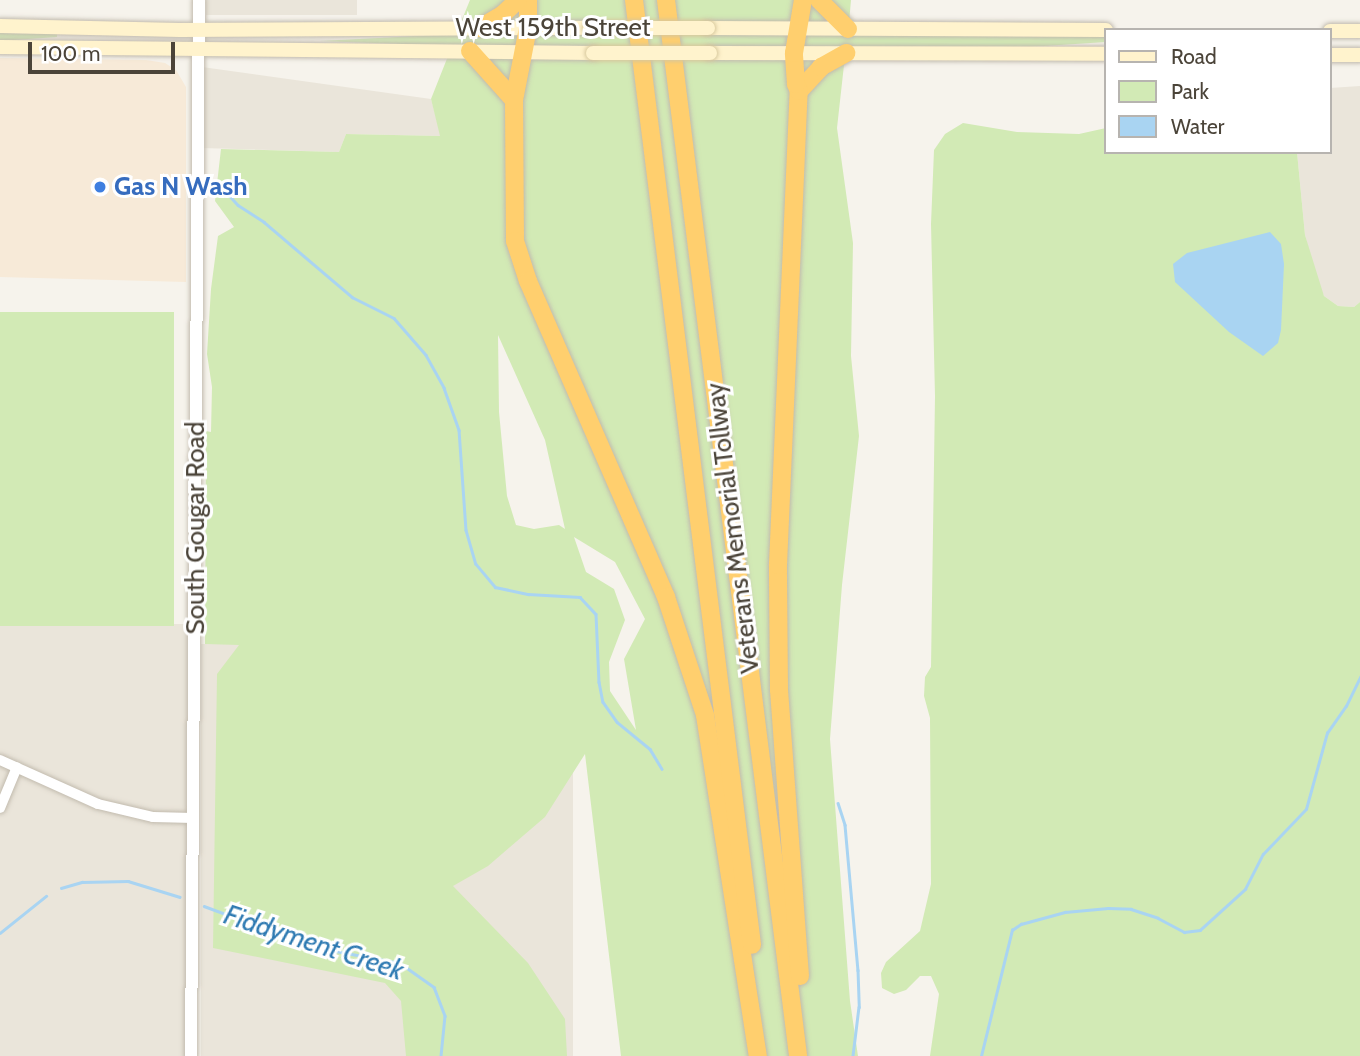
<!DOCTYPE html>
<style>
body{margin:0}
#map{position:relative;width:1360px;height:1056px;overflow:hidden;background:#f6f3ec;font-family:Cabin,sans-serif}
div>[style]{position:absolute}
.residential>*{inset:0;background:#eae5da;transform-origin:0 0}
.commercial>*{inset:0;background:#f7ead8}
.green>*{inset:0;background:#d2eab5;transform-origin:0 0}
.water>*{inset:0;background:#a9d4f2}
.stream>*{height:2.5px;margin:-1.25px;padding:0 1.25px;transform-origin:1.25px;border-radius:1.25px;background:#a9d4f2}
.roads{filter:drop-shadow(0 0 2px #c2bbae) drop-shadow(0 0 2px #c2bbae)}
.minor>*{height:10px;margin:-5px;padding:0 5px;transform-origin:5px;border-radius:5px;background:#fff}
.tertiary>*{height:12px;margin:-6px;padding:0 6px;transform-origin:6px;border-radius:6px;background:#fff}
.secondary>*{height:14px;margin:-7px;padding:0 7px;transform-origin:7px;border-radius:7px;background:#fff3cd}
.motorway>*{height:18px;margin:-9px;padding:0 9px;transform-origin:9px;border-radius:9px;background:#ffcf6e}
.bridges{filter:drop-shadow(0 0 2px #d6c79b) drop-shadow(0 0 2px #d6c79b)}
.secondary-bridge>*{height:14px;margin:-7px;padding:0 7px;transform-origin:7px;border-radius:7px;background:#fff3cd}
.dots>*{width:19px;height:19px;translate:-50% -50%;box-sizing:border-box;border:4px solid #fff;border-radius:50%}
span{translate:-50% -50%;white-space:nowrap;text-align:center;line-height:1.15;-webkit-text-stroke:6px #fff;paint-order:stroke}
.street-label{font-size:26px;color:#4b4439}
.shop-label{font-size:26px;color:#366cbe;font-weight:700}
.left{translate:0 -50%;text-align:left}
.water-label{font-size:28px;color:#2e7ab2;font-style:italic}
.legend{position:absolute;left:1104px;top:28px;width:228px;height:126px;box-sizing:border-box;background:#fff;border:2px solid #b7b4b0;margin:0;padding:9px 12px;list-style:none;font-size:21px;color:#4b4439}
.legend li{display:flex;align-items:center;gap:14px;height:35px}
.legend b{width:35px;border:2px solid #b7b4b0}
.scale{position:absolute;left:28px;top:42px;width:147px;height:32px;box-sizing:border-box;border:4px solid #4b4439;border-top:0;padding-left:9px;font-size:21px;line-height:24px;white-space:nowrap;color:#4b4439;-webkit-text-stroke:5px #fff;paint-order:stroke}
</style>
<div id="map">
<div class="residential">
<i style="left:206px;top:0;width:151px;height:15px"></i>
<i style="clip-path:polygon(202px 67px,431px 99px,441px 136px,346px 134px,339px 152px,201px 148px)"></i>
<i style="clip-path:polygon(1360px 86px,1360px 302px,1354px 307px,1338px 306px,1324px 296px,1316px 278px,1305px 235px,1297px 152px,1330px 152px,1330px 88px)"></i>
<i style="left:188px;top:624px;width:432px;height:188px;rotate:90deg"></i>
<i style="left:201px;top:644px;width:372px;height:412px"></i>
</div>
<div class="commercial">
<i style="clip-path:polygon(0 58px,146px 60px,165px 63px,176px 70px,186px 87px,186px 282px,0 277px)"></i>
</div>
<div class="green">
<i style="clip-path:polygon(evenodd,470px 0,851px 0,848px 35px,1106px 37px,1106px 42px,1029px 47px,846px 47px,837px 128px,853px 243px,851px 356px,859px 436px,842px 585px,830px 739px,850px 1001px,858px 1056px,621px 1056px,585px 754px,545px 817px,488px 866px,453px 886px,528px 963px,565px 1019px,567px 1056px,406px 1056px,401px 1001px,385px 983px,213px 948px,217px 674px,239px 645px,205px 644px,206px 431px,211px 432px,212px 387px,207px 354px,211px 289px,218px 236px,234px 227px,215px 201px,221px 149px,339px 152px,346px 134px,440px 136px,431px 99px,452px 46px,320px 41px,456px 34px,470px 0,498px 335px,545px 440px,565px 529px,559px 525px,534px 529px,516px 525px,507px 496px,499px 412px,498px 335px,470px 0,574px 537px,615px 562px,645px 619px,624px 659px,636px 730px,610px 691px,609px 662px,625px 620px,614px 589px,586px 572px,574px 537px)"></i>
<i style="clip-path:polygon(0 33px,57px 34px,57px 37px,0 41px)"></i>
<i style="clip-path:polygon(963px 123px,1017px 132px,1079px 134px,1106px 128px,1106px 152px,1297px 152px,1305px 235px,1324px 296px,1338px 306px,1354px 307px,1360px 302px,1360px 1056px,930px 1056px,939px 994px,931px 976px,920px 976px,906px 990px,894px 994px,882px 988px,881px 973px,886px 962px,920px 931px,931px 884px,930px 718px,924px 696px,925px 677px,931px 667px,935px 396px,931px 224px,934px 150px,945px 134px)"></i>
<i style="left:0;top:312px;width:174px;height:314px"></i>
</div>
<div class="water">
<i style="clip-path:polygon(1270px 232px,1281px 244px,1284px 264px,1281px 330px,1278px 343px,1263px 356px,1229px 332px,1175px 282px,1173px 264px,1187px 253px)"></i>
</div>
<div class="stream">
<i style="left:219px;top:184px;width:28px;rotate:48deg"></i>
<i style="left:238px;top:205px;width:31px;rotate:33deg"></i>
<i style="left:264px;top:222px;width:116px;rotate:40.4deg"></i>
<i style="left:352px;top:297px;width:47px;rotate:26.6deg"></i>
<i style="left:394px;top:318px;width:49px;rotate:49.1deg"></i>
<i style="left:426px;top:355px;width:38px;rotate:61deg"></i>
<i style="left:444px;top:388px;width:45px;rotate:70.3deg"></i>
<i style="left:459px;top:430px;width:100px;rotate:86deg"></i>
<i style="left:466px;top:530px;width:35px;rotate:74deg"></i>
<i style="left:476px;top:564px;width:30px;rotate:50deg"></i>
<i style="left:495px;top:587px;width:34px;rotate:12deg"></i>
<i style="left:528px;top:594px;width:52px;rotate:3.3deg"></i>
<i style="left:580px;top:597px;width:23px;rotate:47deg"></i>
<i style="left:596px;top:614px;width:68px;rotate:87.5deg"></i>
<i style="left:599px;top:682px;width:20px;rotate:79deg"></i>
<i style="left:603px;top:702px;width:24px;rotate:55deg"></i>
<i style="left:617px;top:722px;width:43px;rotate:39.3deg"></i>
<i style="left:650px;top:749px;width:23px;rotate:59deg"></i>
<i style="left:838px;top:803px;width:23px;rotate:72deg"></i>
<i style="left:845px;top:825px;width:146px;rotate:84.9deg"></i>
<i style="left:858px;top:970px;width:37px;rotate:88deg"></i>
<i style="left:859px;top:1007px;width:49px;rotate:97deg"></i>
<i style="left:61px;top:888px;width:22px;rotate:-16deg"></i>
<i style="left:82px;top:882px;width:46px;rotate:-1.2deg"></i>
<i style="left:128px;top:881px;width:54px;rotate:17.1deg"></i>
<i style="left:204px;top:906px;width:117px;rotate:20.4deg"></i>
<i style="left:314px;top:947px;width:87px;rotate:10.5deg"></i>
<i style="left:400px;top:963px;width:42px;rotate:35.2deg"></i>
<i style="left:434px;top:987px;width:31px;rotate:69deg"></i>
<i style="left:445px;top:1016px;width:40px;rotate:95.7deg"></i>
<i style="left:0;top:933px;width:59px;rotate:-38.8deg"></i>
<i style="left:981px;top:1056px;width:130px;rotate:-76.2deg"></i>
<i style="left:1012px;top:930px;width:11px;rotate:-34deg"></i>
<i style="left:1021px;top:924px;width:46px;rotate:-15.3deg"></i>
<i style="left:1065px;top:912px;width:43px;rotate:-5.3deg"></i>
<i style="left:1108px;top:908px;width:23px;rotate:2deg"></i>
<i style="left:1131px;top:909px;width:28px;rotate:18deg"></i>
<i style="left:1158px;top:918px;width:30px;rotate:28deg"></i>
<i style="left:1184px;top:932px;width:16px;rotate:-7deg"></i>
<i style="left:1200px;top:930px;width:61px;rotate:-42.3deg"></i>
<i style="left:1245px;top:889px;width:39px;rotate:-63deg"></i>
<i style="left:1263px;top:854px;width:62px;rotate:-46.3deg"></i>
<i style="left:1306px;top:809px;width:79px;rotate:-74.6deg"></i>
<i style="left:1327px;top:733px;width:33px;rotate:-55deg"></i>
<i style="left:1346px;top:706px;width:32px;rotate:-64deg"></i>
</div>
<div class="roads">
<div class="minor">
<i style="left:0;top:760px;width:107px;rotate:24.2deg"></i>
<i style="left:98px;top:804px;width:57px;rotate:13.3deg"></i>
<i style="left:153px;top:817px;width:40px;rotate:1.4deg"></i>
<i style="left:0;top:808px;width:44px;rotate:-67.5deg"></i>
</div>
<div class="tertiary">
<i style="left:191px;top:1056px;width:1056px;rotate:-89.57deg"></i>
</div>
<div class="secondary">
<i style="left:0;top:26px;width:180px;rotate:1.3deg"></i>
<i style="left:180px;top:30px;width:410px;rotate:-0.3deg"></i>
<i style="left:708px;top:28px;width:398px;rotate:0.3deg"></i>
<i style="left:1330px;top:31px;width:30px"></i>
<i style="left:0;top:47px;width:593px;rotate:0.58deg"></i>
<i style="left:710px;top:53px;width:396px;rotate:0.1deg"></i>
<i style="left:1330px;top:55px;width:30px"></i>
</div>
<div class="motorway">
<i style="left:528px;top:0;width:28px;rotate:90deg"></i>
<i style="left:528px;top:28px;width:73px;rotate:101deg"></i>
<i style="left:514px;top:100px;width:141px;rotate:89.6deg"></i>
<i style="left:515px;top:241px;width:42px;rotate:72deg"></i>
<i style="left:528px;top:281px;width:345px;rotate:66.4deg"></i>
<i style="left:666px;top:597px;width:124px;rotate:71.7deg"></i>
<i style="left:705px;top:715px;width:345px;rotate:81.2deg"></i>
<i style="left:634px;top:0;width:952px;rotate:82.88deg"></i>
<i style="left:666px;top:0;width:1064px;rotate:82.87deg"></i>
<i style="left:819px;top:0;width:41px;rotate:45deg"></i>
<i style="left:480px;top:28px;width:26px;rotate:-31deg"></i>
<i style="left:502px;top:15px;width:22px;rotate:-43deg"></i>
<i style="left:470px;top:51px;width:66px;rotate:48.1deg"></i>
<i style="left:799px;top:91px;width:33px;rotate:-47deg"></i>
<i style="left:821px;top:67px;width:29px;rotate:-29deg"></i>
<i style="left:800px;top:976px;width:287px;rotate:-94.2deg"></i>
<i style="left:779px;top:690px;width:125px;rotate:-90.5deg"></i>
<i style="left:778px;top:565px;width:474px;rotate:-87.5deg"></i>
<i style="left:799px;top:91px;width:8px;rotate:-113deg"></i>
<i style="left:796px;top:84px;width:31px;rotate:-94deg"></i>
<i style="left:794px;top:53px;width:54px;rotate:-80.4deg"></i>
</div>
</div>
<div class="bridges">
<div class="secondary-bridge">
<i style="left:590px;top:28px;width:118px"></i>
<i style="left:593px;top:53px;width:117px"></i>
</div>
</div>
<div class="dots">
<i style="left:100px;top:187px;background:#3f7fe0"></i>
</div>
<div class="street-label">
<span style="left:553px;top:28px">West 159th Street</span>
<span style="left:196px;top:528px;rotate:-90deg">South Gougar Road</span>
<span style="left:733px;top:528px;rotate:-97deg">Veterans Memorial Tollway</span>
</div>
<div class="shop-label">
<span class="left" style="left:114px;top:187px">Gas N Wash</span>
</div>
<div class="water-label">
<span style="left:314px;top:942px;rotate:18deg">Fiddyment Creek</span>
</div>
<ul class="legend">
<li><b style="height:9px;background:#fff3cd"></b>Road</li>
<li><b style="height:19px;background:#d2eab5"></b>Park</li>
<li><b style="height:19px;background:#a9d4f2"></b>Water</li>
</ul>
<div class="scale">100 m</div>
</div>
